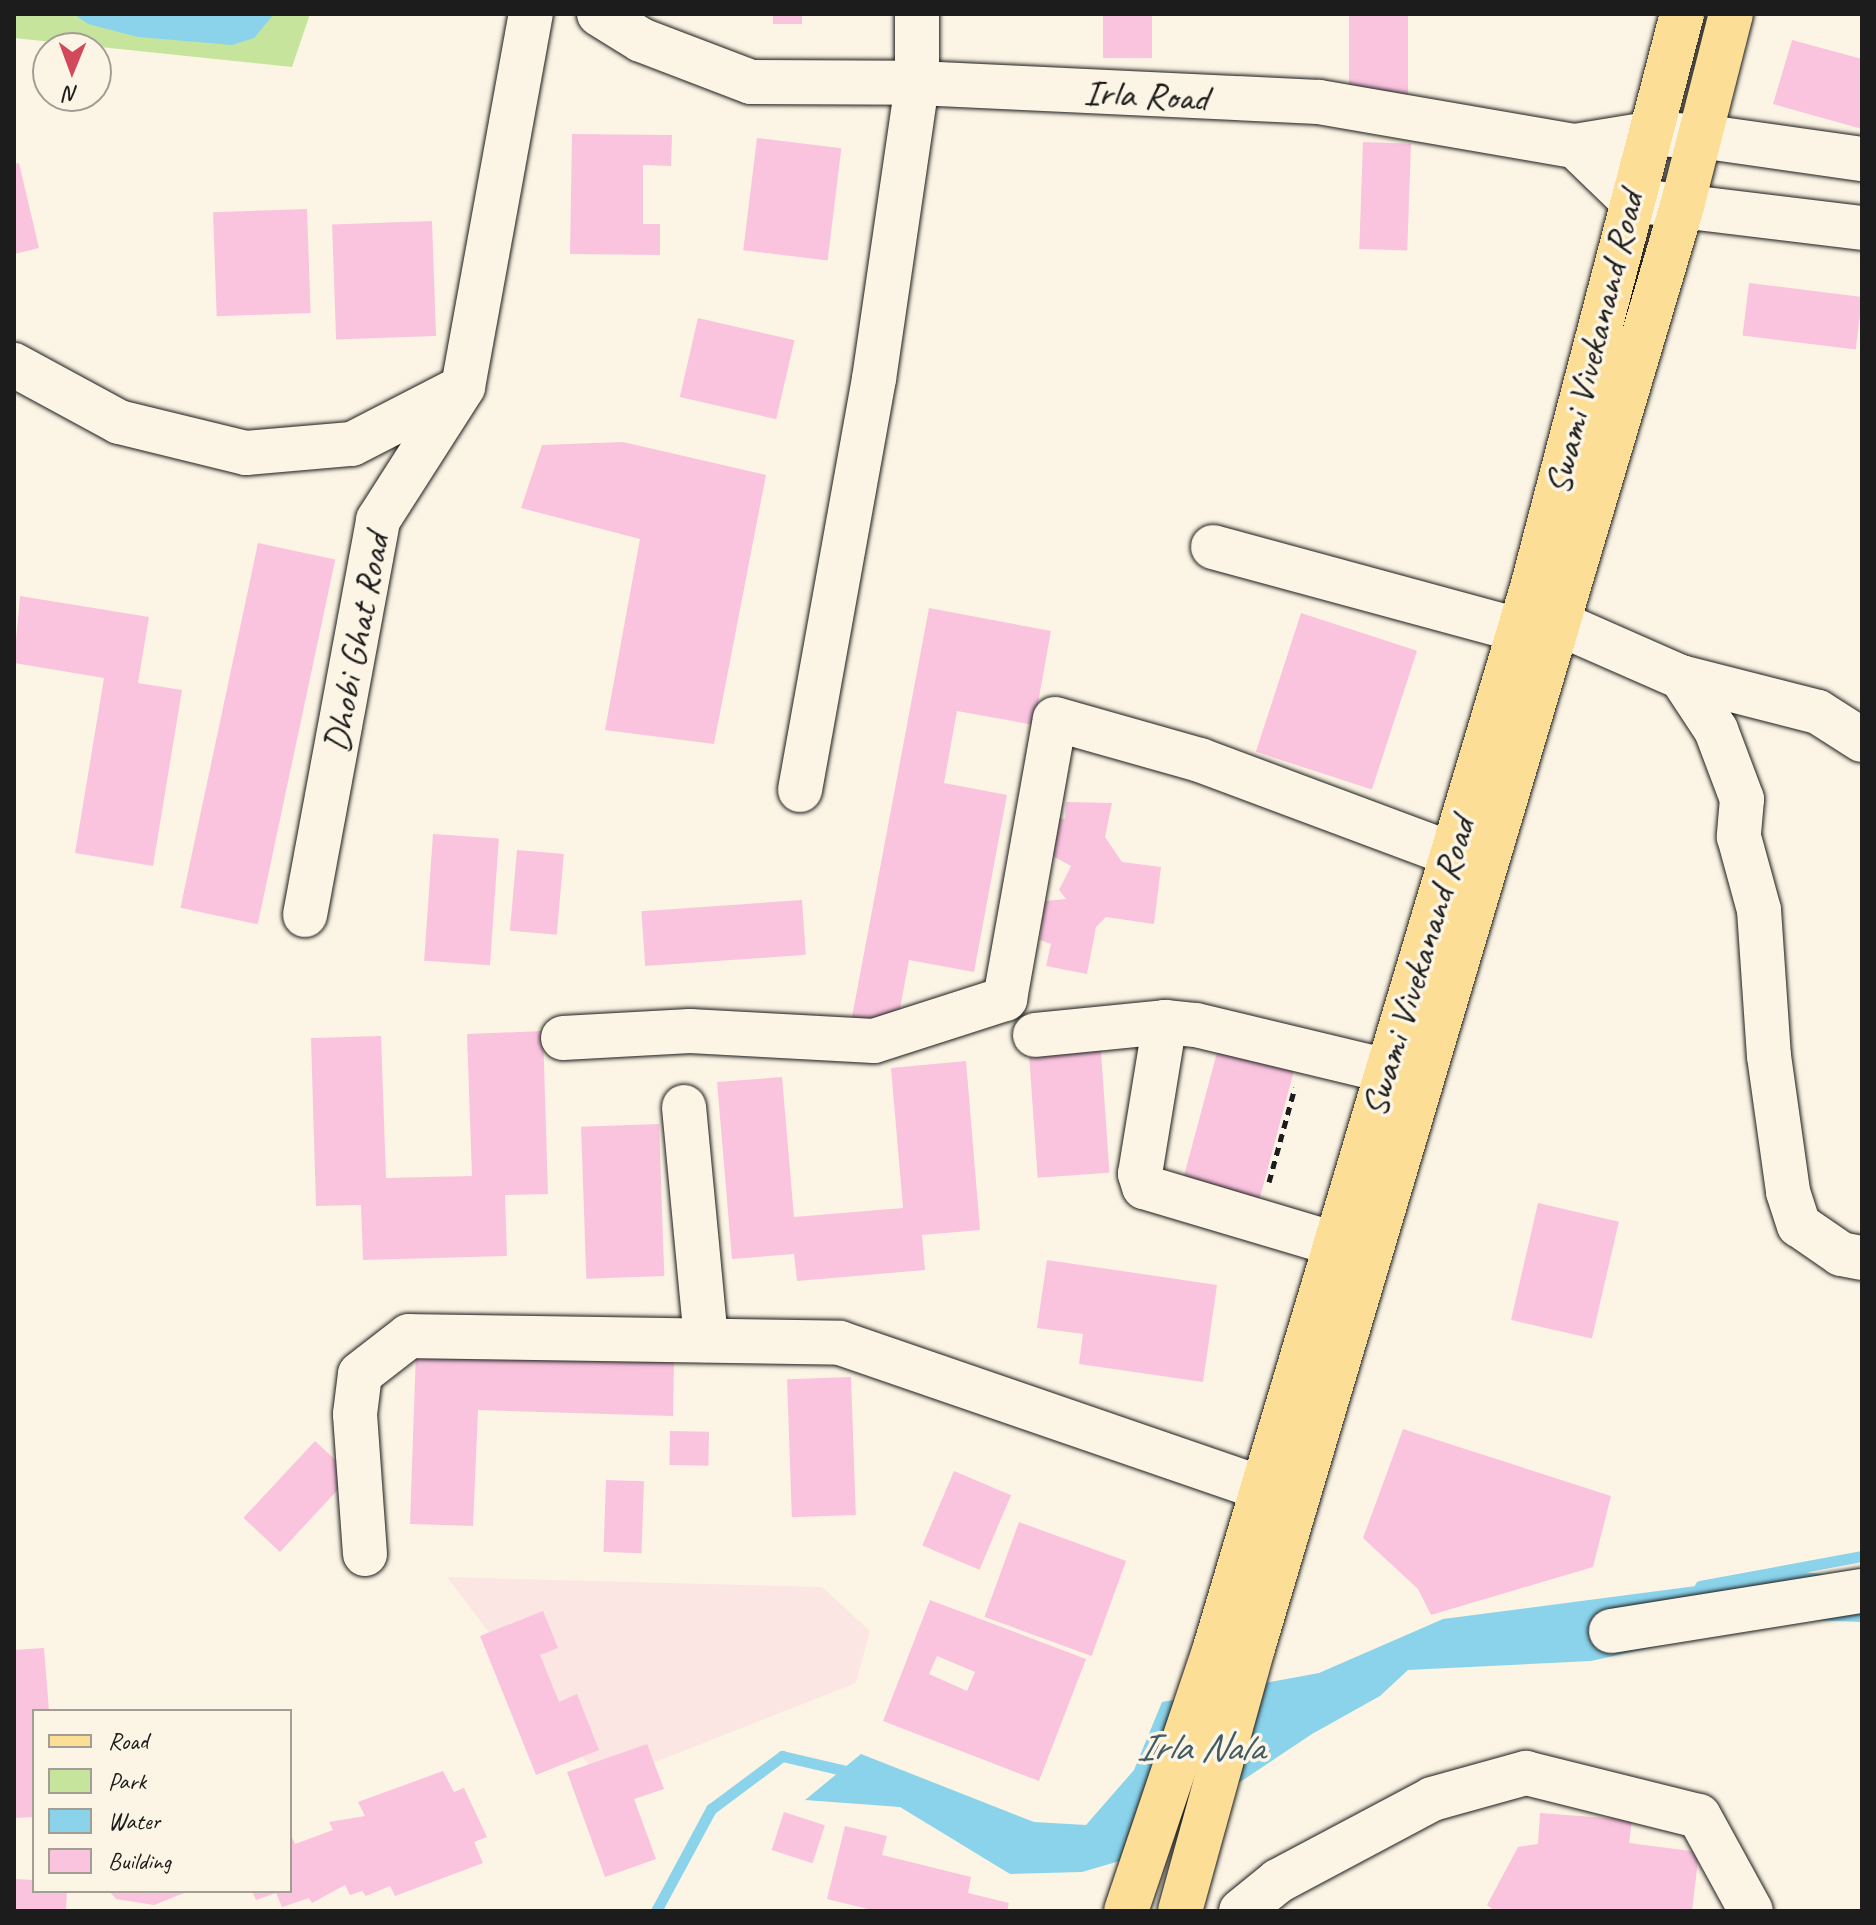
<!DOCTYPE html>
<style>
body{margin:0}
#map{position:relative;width:1876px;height:1925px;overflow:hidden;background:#fcf5e5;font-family:Caveat,sans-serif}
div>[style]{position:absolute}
.built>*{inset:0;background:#fbe6e3}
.green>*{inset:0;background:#c6e49c}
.water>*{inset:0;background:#8ad3eb}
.stream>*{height:11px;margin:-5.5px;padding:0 5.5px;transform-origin:5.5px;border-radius:5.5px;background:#8ad3eb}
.building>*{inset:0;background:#fac4df;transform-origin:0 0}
.path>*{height:5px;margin-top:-2.5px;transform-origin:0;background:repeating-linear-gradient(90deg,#1c1c1c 0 8px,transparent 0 14px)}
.roads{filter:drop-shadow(0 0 2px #1c1c1c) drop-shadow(0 0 2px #1c1c1c)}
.minor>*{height:44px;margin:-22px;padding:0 22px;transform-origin:22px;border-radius:22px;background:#fcf5e5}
.major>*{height:44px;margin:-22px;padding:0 22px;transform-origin:22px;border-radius:22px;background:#fcde96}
span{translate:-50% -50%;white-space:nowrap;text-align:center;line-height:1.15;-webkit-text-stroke:7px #fcf5e5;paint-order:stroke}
.street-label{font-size:38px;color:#1c1c1c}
.water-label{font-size:40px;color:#425c64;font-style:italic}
.frame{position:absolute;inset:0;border:16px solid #1c1c1c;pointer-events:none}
.legend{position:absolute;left:32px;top:1709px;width:260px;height:184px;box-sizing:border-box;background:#fcf5e5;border:2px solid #a29e95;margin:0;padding:10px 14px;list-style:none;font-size:24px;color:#1c1c1c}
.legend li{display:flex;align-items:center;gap:16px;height:40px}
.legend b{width:40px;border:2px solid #a29e95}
.north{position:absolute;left:32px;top:32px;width:80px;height:80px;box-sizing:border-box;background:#fcf5e5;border:2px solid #a29e95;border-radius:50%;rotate:181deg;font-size:22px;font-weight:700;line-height:32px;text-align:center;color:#1c1c1c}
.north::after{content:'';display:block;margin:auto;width:28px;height:36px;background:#d1495b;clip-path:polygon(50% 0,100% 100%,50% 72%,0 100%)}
</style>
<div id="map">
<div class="built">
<i style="clip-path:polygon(447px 1577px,822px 1587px,870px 1631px,856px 1683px,602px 1783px)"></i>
</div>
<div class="green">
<i style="clip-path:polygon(14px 14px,310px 14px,292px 67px,14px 38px)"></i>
</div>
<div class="water">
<i style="clip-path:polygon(74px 14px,274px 14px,254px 38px,232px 45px,138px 37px,88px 24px)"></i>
<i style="clip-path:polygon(1803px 1572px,1862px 1578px,1862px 1622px,1780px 1619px,1591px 1661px,1408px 1670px,1380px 1696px,1312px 1734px,1123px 1860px,1082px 1872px,1010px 1874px,900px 1807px,805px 1800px,861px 1754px,1034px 1822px,1086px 1825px,1134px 1770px,1162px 1702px,1319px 1673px,1443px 1619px)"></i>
</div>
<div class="stream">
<i style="left:1700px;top:1586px;width:165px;rotate:-10.5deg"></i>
<i style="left:656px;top:1911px;width:116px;rotate:-61.7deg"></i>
<i style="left:711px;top:1809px;width:89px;rotate:-36.7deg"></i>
<i style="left:782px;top:1756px;width:75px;rotate:13.1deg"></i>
</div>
<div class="building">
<i style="left:773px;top:14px;width:29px;height:10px"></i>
<i style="left:1103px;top:14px;width:49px;height:44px"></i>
<i style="left:1349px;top:14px;width:59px;height:88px"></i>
<i style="clip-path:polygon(1792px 40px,1862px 59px,1862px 129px,1773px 104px)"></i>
<i style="clip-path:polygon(572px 134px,672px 135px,671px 166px,643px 165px,643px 224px,660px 224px,660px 255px,570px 254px)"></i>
<i style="left:757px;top:138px;width:85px;height:113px;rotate:7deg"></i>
<i style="left:1363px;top:142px;width:48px;height:107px;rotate:2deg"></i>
<i style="clip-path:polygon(19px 163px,39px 248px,14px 254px,14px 164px)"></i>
<i style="left:307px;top:209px;width:104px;height:94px;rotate:88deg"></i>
<i style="left:432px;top:221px;width:115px;height:100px;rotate:88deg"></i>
<i style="left:1749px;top:283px;width:114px;height:53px;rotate:7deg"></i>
<i style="left:698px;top:318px;width:99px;height:81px;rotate:13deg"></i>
<i style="clip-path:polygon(623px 442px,766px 475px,714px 744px,605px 730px,640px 539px,521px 508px,542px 445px)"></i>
<i style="left:258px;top:543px;width:79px;height:373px;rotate:12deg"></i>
<i style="clip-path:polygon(20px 596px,149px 617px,138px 683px,182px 690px,153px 866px,75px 853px,104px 678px,14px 663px)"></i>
<i style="clip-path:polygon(929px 608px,1051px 631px,1034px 725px,957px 711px,944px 783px,1007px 795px,974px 972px,909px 960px,897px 1025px,852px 1017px)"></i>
<i style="left:1301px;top:613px;width:122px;height:146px;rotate:18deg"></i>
<i style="clip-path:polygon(1066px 802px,1112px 803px,1105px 837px,1122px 862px,1161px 867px,1154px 924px,1106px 917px,1096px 927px,1087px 974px,1046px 966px,1051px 944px,1040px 940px,1044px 901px,1066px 899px,1059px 890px,1071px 866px,1049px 854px,1052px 817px,1065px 819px)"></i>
<i style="left:433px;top:834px;width:66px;height:127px;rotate:4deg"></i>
<i style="left:517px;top:850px;width:47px;height:81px;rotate:5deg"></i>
<i style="left:802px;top:900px;width:55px;height:161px;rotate:86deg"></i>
<i style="clip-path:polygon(543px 1031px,548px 1194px,505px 1195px,507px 1256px,363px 1260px,361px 1205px,316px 1206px,311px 1038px,381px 1036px,386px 1178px,472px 1176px,467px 1034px)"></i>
<i style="left:1222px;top:1034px;width:79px;height:157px;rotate:15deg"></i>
<i style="left:1100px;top:1037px;width:136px;height:72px;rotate:86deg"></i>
<i style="clip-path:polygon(966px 1061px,980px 1230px,922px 1235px,925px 1270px,797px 1281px,794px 1254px,732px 1259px,717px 1082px,782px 1077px,794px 1217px,903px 1208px,891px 1068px)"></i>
<i style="left:659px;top:1124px;width:152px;height:78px;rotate:88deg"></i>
<i style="left:1538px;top:1203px;width:83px;height:120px;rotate:13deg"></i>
<i style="clip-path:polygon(1047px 1260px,1217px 1285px,1203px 1382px,1079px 1364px,1083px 1334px,1037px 1328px)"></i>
<i style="clip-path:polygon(416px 1350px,674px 1359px,673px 1416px,478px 1410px,473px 1526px,410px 1524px)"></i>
<i style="left:851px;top:1377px;width:138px;height:64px;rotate:88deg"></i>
<i style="clip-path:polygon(1403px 1429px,1611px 1496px,1593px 1567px,1431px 1615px,1418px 1589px,1363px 1538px)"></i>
<i style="left:670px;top:1431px;width:39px;height:34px;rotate:1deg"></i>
<i style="left:315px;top:1441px;width:50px;height:105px;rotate:43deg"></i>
<i style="left:954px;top:1471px;width:62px;height:81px;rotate:23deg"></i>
<i style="left:606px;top:1480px;width:38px;height:72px;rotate:2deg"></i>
<i style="left:1019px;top:1522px;width:114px;height:101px;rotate:20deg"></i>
<i style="clip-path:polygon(evenodd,930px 1600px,1086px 1659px,1039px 1781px,883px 1721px,930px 1600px,937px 1656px,975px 1672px,967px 1691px,929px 1674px,937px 1656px)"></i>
<i style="clip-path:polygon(543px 1611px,558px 1648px,540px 1655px,559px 1702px,577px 1694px,599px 1750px,536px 1775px,480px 1636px)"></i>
<i style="clip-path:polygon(44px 1648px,49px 1711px,34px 1711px,34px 1817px,14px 1818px,14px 1650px)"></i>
<i style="clip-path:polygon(647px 1744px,664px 1789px,634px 1799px,656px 1859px,605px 1877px,567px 1772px)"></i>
<i style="clip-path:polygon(443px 1771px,454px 1792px,464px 1788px,487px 1837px,474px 1842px,483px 1863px,395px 1896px,390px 1886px,366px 1896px,362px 1891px,350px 1895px,345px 1885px,312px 1903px,309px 1898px,282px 1907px,276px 1893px,256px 1900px,252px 1891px,290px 1891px,290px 1833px,295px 1844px,333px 1830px,329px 1822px,365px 1816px,358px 1802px)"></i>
<i style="left:784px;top:1812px;width:43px;height:40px;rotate:18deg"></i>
<i style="clip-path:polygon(1540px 1813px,1632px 1820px,1629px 1843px,1699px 1852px,1692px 1911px,1495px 1911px,1487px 1905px,1518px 1847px,1538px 1844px)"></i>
<i style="clip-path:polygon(845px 1826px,887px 1836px,882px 1855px,971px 1877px,968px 1893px,1009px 1903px,1007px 1911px,876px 1911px,827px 1899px)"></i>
<i style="clip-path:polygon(14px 1879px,34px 1880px,34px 1891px,67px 1891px,66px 1911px,14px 1911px)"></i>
<i style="clip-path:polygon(109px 1891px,189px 1891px,154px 1905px,116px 1899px)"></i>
</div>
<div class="path">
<i style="left:1269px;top:1182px;width:98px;rotate:-74.7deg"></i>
</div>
<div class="roads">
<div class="minor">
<i style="left:599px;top:14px;width:49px;rotate:31.8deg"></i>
<i style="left:641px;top:40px;width:118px;rotate:20.9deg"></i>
<i style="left:751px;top:82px;width:166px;rotate:0.3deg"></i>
<i style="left:917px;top:83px;width:402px;rotate:2.7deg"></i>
<i style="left:1319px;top:102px;width:260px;rotate:9.8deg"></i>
<i style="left:1575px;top:146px;width:78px;rotate:44deg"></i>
<i style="left:1631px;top:200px;width:233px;rotate:6.9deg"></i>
<i style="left:1575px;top:146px;width:74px;rotate:-9.3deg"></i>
<i style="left:1648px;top:134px;width:52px;rotate:2.2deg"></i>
<i style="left:1700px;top:136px;width:164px;rotate:8.1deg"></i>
<i style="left:14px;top:365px;width:119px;rotate:28.5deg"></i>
<i style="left:119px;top:422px;width:131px;rotate:13.7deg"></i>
<i style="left:246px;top:453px;width:106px;rotate:-4.9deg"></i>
<i style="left:352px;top:444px;width:123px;rotate:-27.2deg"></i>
<i style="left:1213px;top:547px;width:317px;rotate:15.2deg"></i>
<i style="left:1560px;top:624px;width:132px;rotate:23.7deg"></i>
<i style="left:1681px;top:677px;width:64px;rotate:56.6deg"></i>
<i style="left:1716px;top:730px;width:74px;rotate:69.4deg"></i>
<i style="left:1742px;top:799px;width:38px;rotate:95deg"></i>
<i style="left:1739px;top:837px;width:76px;rotate:74.7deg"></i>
<i style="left:1759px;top:910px;width:146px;rotate:86.1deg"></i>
<i style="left:1769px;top:1056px;width:137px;rotate:82deg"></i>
<i style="left:1788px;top:1192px;width:35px;rotate:72deg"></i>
<i style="left:1799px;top:1225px;width:51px;rotate:34.6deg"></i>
<i style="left:1841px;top:1254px;width:21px;rotate:11deg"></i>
<i style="left:1681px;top:677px;width:141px;rotate:14.3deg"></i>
<i style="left:1818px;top:712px;width:52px;rotate:32.5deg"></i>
<i style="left:800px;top:790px;width:418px;rotate:-79.8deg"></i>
<i style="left:874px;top:379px;width:299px;rotate:-81.7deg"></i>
<i style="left:917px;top:83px;width:69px;rotate:-90deg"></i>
<i style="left:305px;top:915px;width:402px;rotate:-79.5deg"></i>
<i style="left:378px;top:520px;width:158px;rotate:-57.4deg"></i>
<i style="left:463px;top:387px;width:379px;rotate:-79.7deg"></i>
<i style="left:1035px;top:1035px;width:131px;rotate:-5.7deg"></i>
<i style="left:563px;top:1038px;width:127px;rotate:-3.2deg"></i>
<i style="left:690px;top:1031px;width:184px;rotate:3.1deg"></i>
<i style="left:874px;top:1041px;width:138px;rotate:-17.8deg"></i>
<i style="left:1005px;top:999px;width:284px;rotate:-79.9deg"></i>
<i style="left:1055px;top:719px;width:151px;rotate:15.8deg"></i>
<i style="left:1200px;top:760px;width:269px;rotate:20.5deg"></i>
<i style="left:684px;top:1107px;width:234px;rotate:84.6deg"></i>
<i style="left:1335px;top:1244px;width:199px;rotate:-163.4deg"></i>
<i style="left:1144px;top:1187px;width:14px;rotate:-107deg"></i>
<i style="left:1140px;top:1174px;width:154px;rotate:-80.7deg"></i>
<i style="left:1165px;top:1022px;width:31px;rotate:6deg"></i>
<i style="left:1196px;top:1025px;width:196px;rotate:13.5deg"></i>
<i style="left:365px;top:1554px;width:140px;rotate:-94.1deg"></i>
<i style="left:355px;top:1414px;width:40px;rotate:-82.9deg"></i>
<i style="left:360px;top:1374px;width:62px;rotate:-37.8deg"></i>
<i style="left:409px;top:1336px;width:431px;rotate:0.9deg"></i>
<i style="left:840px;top:1343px;width:446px;rotate:19deg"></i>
<i style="left:1262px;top:1488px;width:37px;rotate:6deg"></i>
<i style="left:1611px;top:1631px;width:254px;rotate:-9.1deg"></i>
<i style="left:1241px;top:1911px;width:48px;rotate:-39deg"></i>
<i style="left:1278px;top:1881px;width:174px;rotate:-28deg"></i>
<i style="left:1432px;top:1799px;width:98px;rotate:-15.5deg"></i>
<i style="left:1526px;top:1773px;width:178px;rotate:14deg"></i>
<i style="left:1699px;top:1816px;width:108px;rotate:61.3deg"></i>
</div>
<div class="major">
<i style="left:1126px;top:1911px;width:274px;rotate:-71.3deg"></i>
<i style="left:1214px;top:1651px;width:1114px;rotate:-73.35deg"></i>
<i style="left:1533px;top:584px;width:589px;rotate:-75.35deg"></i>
<i style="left:1180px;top:1911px;width:273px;rotate:-74.5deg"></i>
<i style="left:1253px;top:1648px;width:1504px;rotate:-73.43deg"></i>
<i style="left:1682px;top:206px;width:198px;rotate:-75.7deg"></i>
</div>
</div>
<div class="street-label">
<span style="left:1146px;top:95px;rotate:3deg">Irla Road</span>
<span style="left:1594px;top:343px;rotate:-76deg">Swami Vivekanand Road</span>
<span style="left:356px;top:643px;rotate:-79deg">Dhobi Ghat Road</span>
<span style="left:1418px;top:967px;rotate:-73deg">Swami Vivekanand Road</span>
</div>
<div class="water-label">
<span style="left:1200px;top:1747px">Irla Nala</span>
</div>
<div class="frame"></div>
<ul class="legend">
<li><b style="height:10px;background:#fcde96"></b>Road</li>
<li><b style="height:22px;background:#c6e49c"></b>Park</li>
<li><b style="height:22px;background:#8ad3eb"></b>Water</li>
<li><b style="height:22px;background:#fac4df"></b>Building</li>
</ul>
<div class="north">N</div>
</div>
